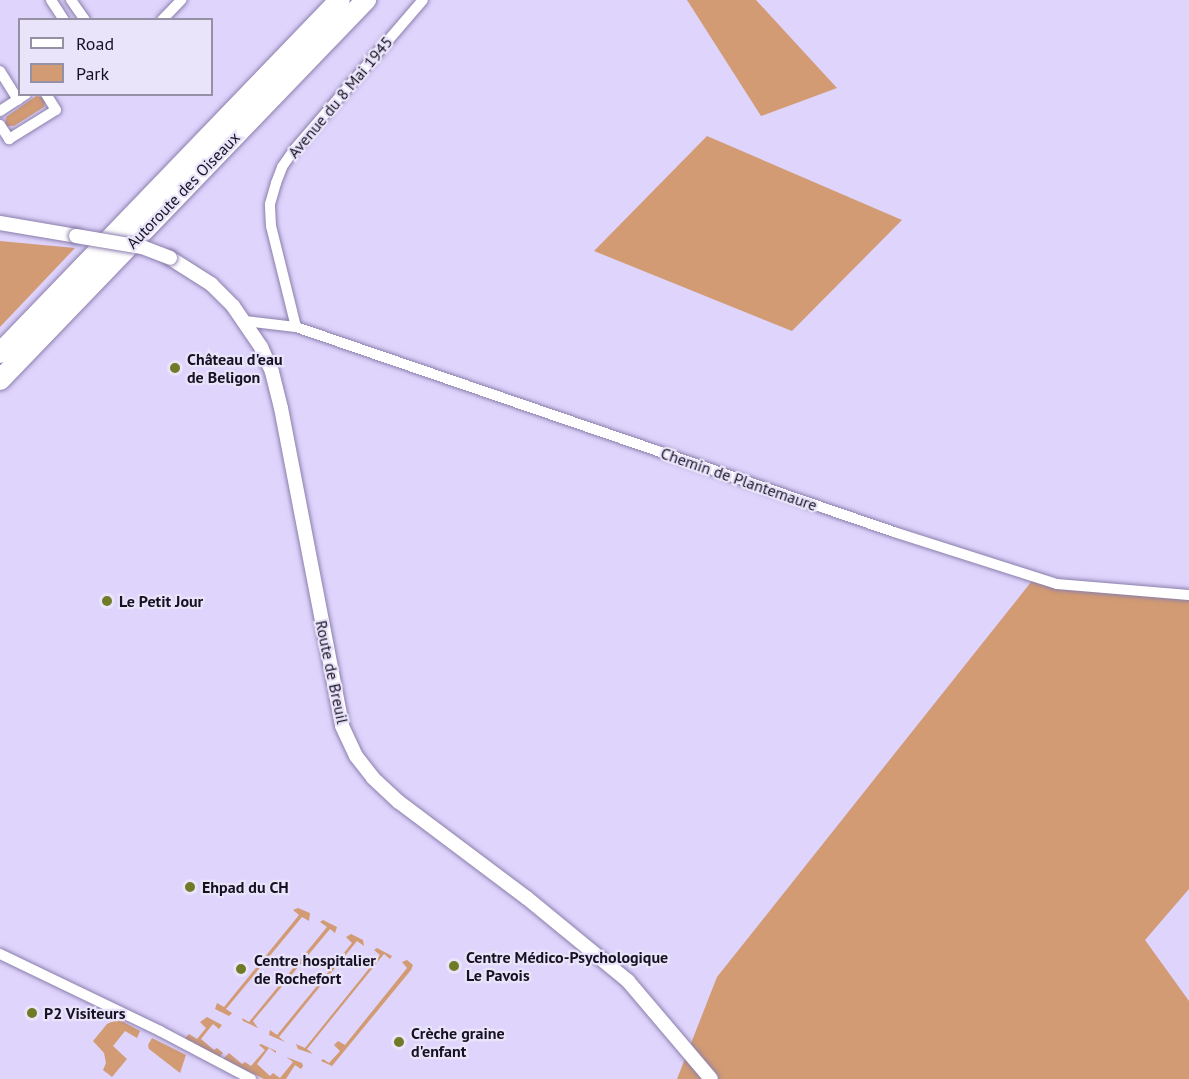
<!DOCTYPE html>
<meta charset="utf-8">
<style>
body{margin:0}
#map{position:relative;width:1189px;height:1079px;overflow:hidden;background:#ded4fc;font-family:"PT Sans",sans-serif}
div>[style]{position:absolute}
.green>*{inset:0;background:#d29b73}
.roads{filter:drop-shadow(0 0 2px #8b7eac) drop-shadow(0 0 2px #8b7eac)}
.minor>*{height:10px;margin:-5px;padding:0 5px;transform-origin:5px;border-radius:5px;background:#fff}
.tertiary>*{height:14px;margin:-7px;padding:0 7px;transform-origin:7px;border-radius:7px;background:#fff}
.motorway>*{height:20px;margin:-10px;padding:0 10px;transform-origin:10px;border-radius:10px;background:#fff}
.bridges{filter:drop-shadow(0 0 2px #8b7eac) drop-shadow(0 0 2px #8b7eac)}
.tertiary-bridge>*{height:14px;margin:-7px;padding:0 7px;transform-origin:7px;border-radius:7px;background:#fff}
.dots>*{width:16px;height:16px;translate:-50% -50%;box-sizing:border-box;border:3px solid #e9e4f9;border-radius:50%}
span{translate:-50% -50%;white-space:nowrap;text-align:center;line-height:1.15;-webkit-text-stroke:4.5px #e9e4f9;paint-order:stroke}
.street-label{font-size:16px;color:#171223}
.poi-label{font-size:16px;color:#171223;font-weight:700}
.left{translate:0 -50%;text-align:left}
.legend{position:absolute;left:18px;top:18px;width:195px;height:78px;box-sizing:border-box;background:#e9e4f9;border:2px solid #9590a3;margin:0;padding:8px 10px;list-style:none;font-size:18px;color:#171223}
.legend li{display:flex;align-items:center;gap:12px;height:30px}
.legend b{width:30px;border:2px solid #9590a3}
</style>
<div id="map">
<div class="green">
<i style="clip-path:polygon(687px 0,756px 0,837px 88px,761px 116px)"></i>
<i style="clip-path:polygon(36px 96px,42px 97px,45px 102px,44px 107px,14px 126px,5px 126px,6px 117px)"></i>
<i style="clip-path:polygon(707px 136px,902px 220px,792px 331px,594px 251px)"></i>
<i style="clip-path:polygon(0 241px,75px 248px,0 327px)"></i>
<i style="clip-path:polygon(1035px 577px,1189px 591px,1189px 889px,1145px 940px,1189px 1001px,1189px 1079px,677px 1079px,717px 977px)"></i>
<i style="clip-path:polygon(298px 908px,310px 913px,309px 921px,302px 917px,226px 1009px,232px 1013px,229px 1016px,215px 1009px,217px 1003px,224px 1007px,299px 915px,293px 910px)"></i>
<i style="clip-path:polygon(323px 920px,337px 927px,335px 933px,330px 929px,253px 1021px,258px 1028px,243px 1021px,242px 1018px,249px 1022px,327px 927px,320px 922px)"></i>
<i style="clip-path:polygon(351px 934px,363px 940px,364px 946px,357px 941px,279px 1037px,285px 1042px,269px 1035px,270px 1030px,277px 1035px,352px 943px,346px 937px)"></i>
<i style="clip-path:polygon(377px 948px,392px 956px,390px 959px,384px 954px,307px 1049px,313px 1054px,298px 1049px,296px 1044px,305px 1048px,380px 955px,374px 950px)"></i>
<i style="clip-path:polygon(407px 960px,413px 965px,411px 970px,332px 1066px,321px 1061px,323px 1059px,329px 1063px,340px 1051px,334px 1045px,338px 1041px,345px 1045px,407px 968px,402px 962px)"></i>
<i style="clip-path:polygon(207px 1017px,222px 1025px,219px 1029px,213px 1024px,201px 1039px,214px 1050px,217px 1048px,223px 1053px,219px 1058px,184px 1039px,189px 1034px,197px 1039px,206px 1028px,200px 1022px)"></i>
<i style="clip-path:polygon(118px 1019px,140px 1031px,137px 1038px,125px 1031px,113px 1046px,127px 1059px,112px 1077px,103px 1070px,106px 1063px,104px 1053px,93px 1041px,107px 1024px)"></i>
<i style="clip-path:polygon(152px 1038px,186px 1055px,180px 1073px,149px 1049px,148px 1045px)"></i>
<i style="clip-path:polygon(261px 1044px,276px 1051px,276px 1053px,269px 1048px,257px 1064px,270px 1076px,273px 1073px,280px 1078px,293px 1062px,286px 1057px,302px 1063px,303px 1066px,301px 1069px,295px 1065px,286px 1079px,264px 1079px,223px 1059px,229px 1053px,242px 1064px,245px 1062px,251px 1066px,265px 1050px,259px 1045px)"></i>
</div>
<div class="roads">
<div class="minor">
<i style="left:51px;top:0;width:24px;rotate:57deg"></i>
<i style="left:71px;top:0;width:24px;rotate:55deg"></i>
<i style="left:162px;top:20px;width:28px;rotate:-46deg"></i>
<i style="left:0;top:71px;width:34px;rotate:58deg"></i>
<i style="left:0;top:111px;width:31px;rotate:-33deg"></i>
<i style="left:0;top:125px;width:17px;rotate:57deg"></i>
<i style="left:9px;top:139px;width:55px;rotate:-31.7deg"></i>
<i style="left:56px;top:110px;width:19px;rotate:-122deg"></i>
<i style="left:245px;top:321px;width:51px;rotate:6.7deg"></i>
<i style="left:296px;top:327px;width:632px;rotate:18.92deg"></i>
<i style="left:894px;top:532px;width:171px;rotate:17.7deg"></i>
<i style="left:1057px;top:584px;width:132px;rotate:4.8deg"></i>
<i style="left:296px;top:327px;width:104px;rotate:-103.9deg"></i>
<i style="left:271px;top:226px;width:22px;rotate:-93deg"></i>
<i style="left:270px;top:204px;width:22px;rotate:-74deg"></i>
<i style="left:276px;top:183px;width:17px;rotate:-69deg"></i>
<i style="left:282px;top:167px;width:19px;rotate:-55deg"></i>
<i style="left:293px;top:151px;width:199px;rotate:-49.3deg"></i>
<i style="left:0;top:954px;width:178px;rotate:25.7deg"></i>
<i style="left:160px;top:1031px;width:103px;rotate:27.8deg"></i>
</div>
<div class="tertiary">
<i style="left:0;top:223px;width:77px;rotate:9.7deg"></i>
<i style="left:170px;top:258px;width:49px;rotate:32.4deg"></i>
<i style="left:211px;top:284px;width:31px;rotate:45deg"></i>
<i style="left:233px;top:306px;width:50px;rotate:55.7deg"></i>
<i style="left:261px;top:347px;width:27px;rotate:66deg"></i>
<i style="left:272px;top:372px;width:37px;rotate:76deg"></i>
<i style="left:281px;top:408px;width:324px;rotate:79.1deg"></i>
<i style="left:342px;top:726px;width:33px;rotate:65deg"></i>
<i style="left:356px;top:756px;width:28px;rotate:52deg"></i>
<i style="left:373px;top:778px;width:35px;rotate:43deg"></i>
<i style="left:399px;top:802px;width:160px;rotate:36.9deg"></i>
<i style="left:527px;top:898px;width:131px;rotate:39.4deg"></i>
<i style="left:628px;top:981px;width:128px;rotate:49.7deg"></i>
</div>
<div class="motorway">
<i style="left:0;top:353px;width:490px;rotate:-46.1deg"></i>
<i style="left:0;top:380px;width:528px;rotate:-46.08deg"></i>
</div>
</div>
<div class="bridges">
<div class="tertiary-bridge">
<i style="left:76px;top:236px;width:67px;rotate:9.5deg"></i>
<i style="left:142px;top:247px;width:30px;rotate:21deg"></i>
</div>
</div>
<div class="dots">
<i style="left:175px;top:368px;background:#6f7b27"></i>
<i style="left:107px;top:601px;background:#6f7b27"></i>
<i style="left:190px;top:887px;background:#6f7b27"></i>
<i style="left:454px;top:966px;background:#6f7b27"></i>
<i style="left:241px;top:969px;background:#6f7b27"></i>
<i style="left:32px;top:1013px;background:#6f7b27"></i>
<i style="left:399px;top:1042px;background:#6f7b27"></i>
</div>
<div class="street-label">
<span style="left:340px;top:97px;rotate:-50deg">Avenue du 8 Mai 1945</span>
<span style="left:183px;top:190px;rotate:-46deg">Autoroute des Oiseaux</span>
<span style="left:739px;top:479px;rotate:19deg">Chemin de Plantemaure</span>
<span style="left:332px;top:672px;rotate:78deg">Route de Breuil</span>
</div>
<div class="poi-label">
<span class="left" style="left:187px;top:368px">Château d'eau<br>de Beligon</span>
<span class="left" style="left:119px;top:601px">Le Petit Jour</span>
<span class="left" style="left:202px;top:887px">Ehpad du CH</span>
<span class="left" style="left:466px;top:966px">Centre Médico-Psychologique<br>Le Pavois</span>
<span class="left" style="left:254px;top:969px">Centre hospitalier<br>de Rochefort</span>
<span class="left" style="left:44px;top:1013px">P2 Visiteurs</span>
<span class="left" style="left:411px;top:1042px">Crèche graine<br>d'enfant</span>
</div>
<ul class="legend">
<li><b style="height:8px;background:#fff"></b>Road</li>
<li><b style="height:16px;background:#d29b73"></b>Park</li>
</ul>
</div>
